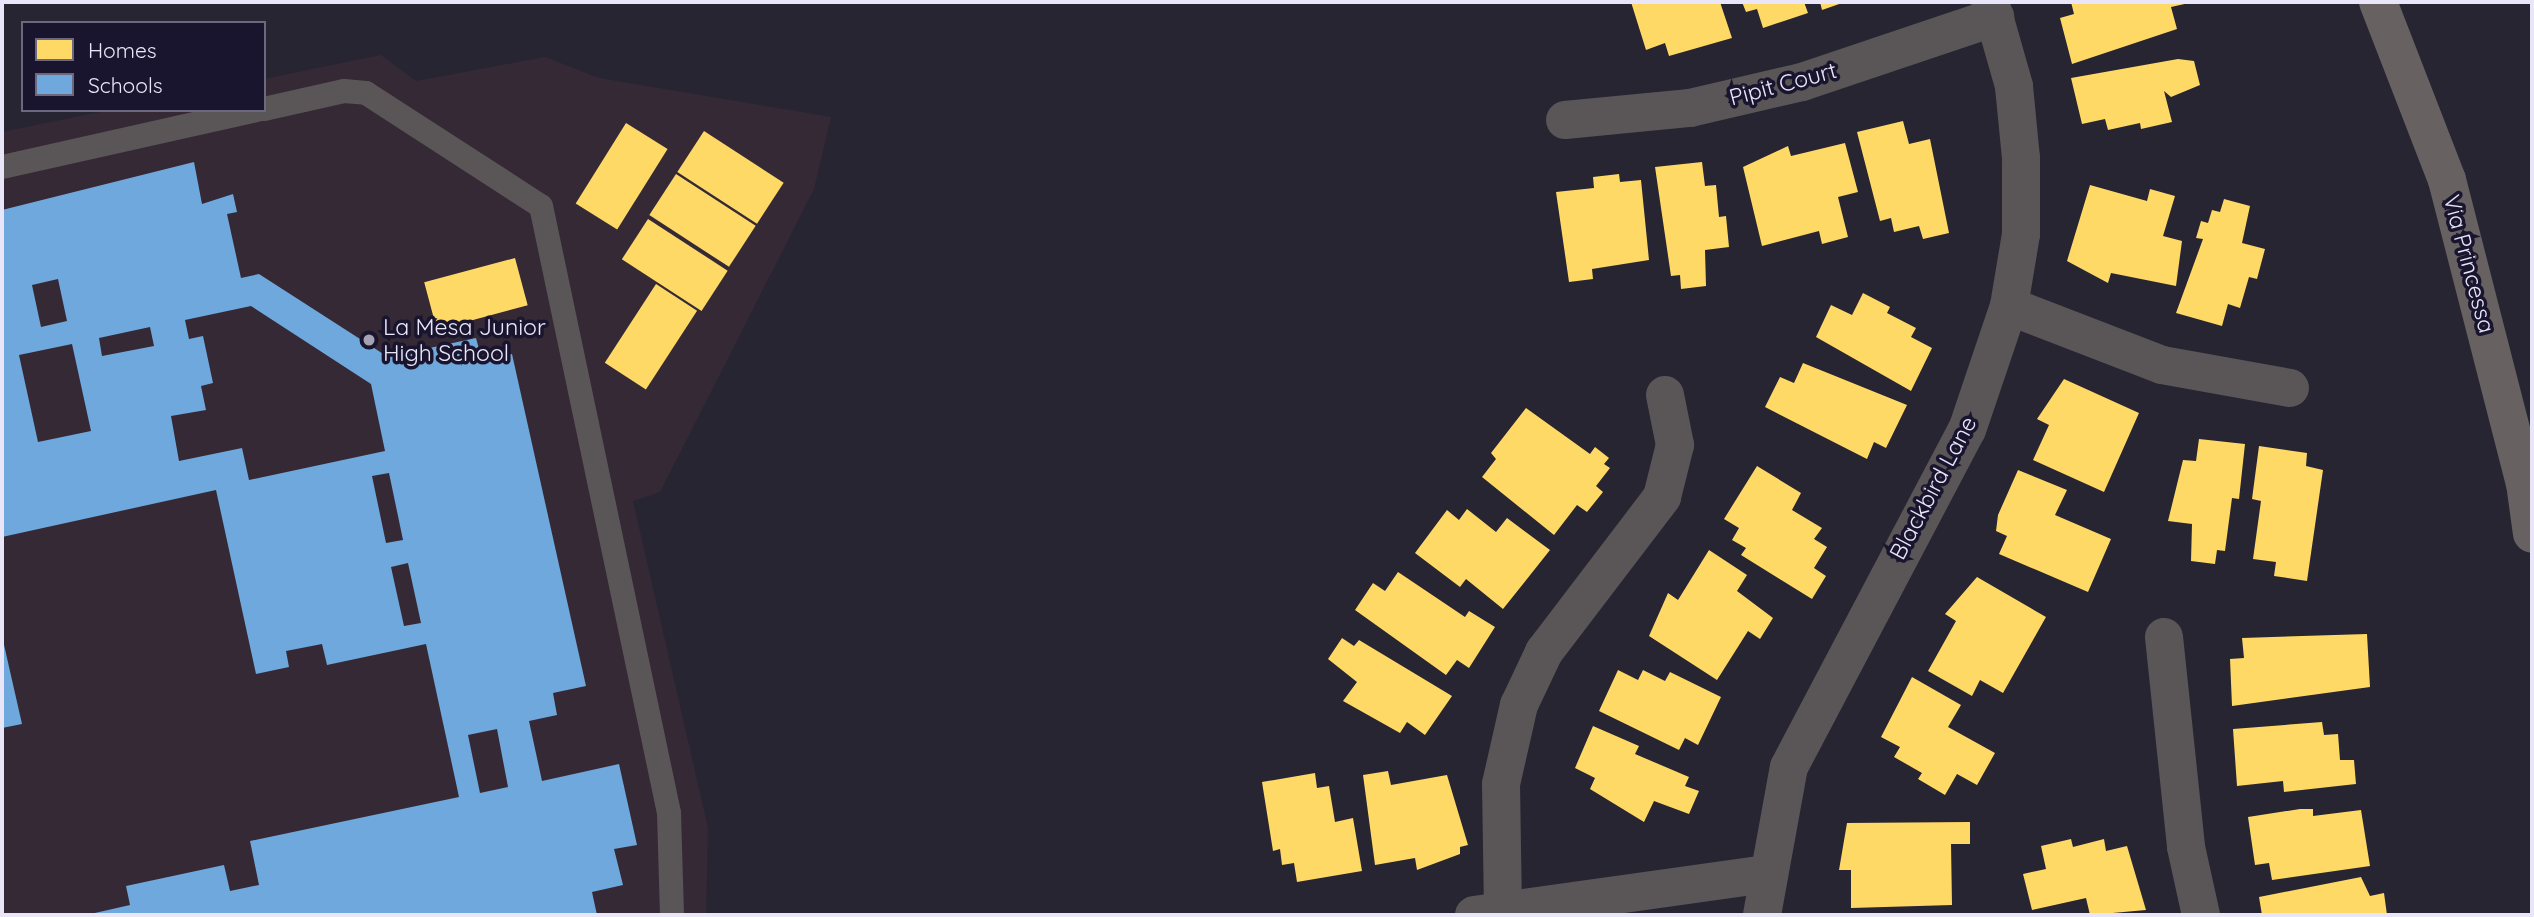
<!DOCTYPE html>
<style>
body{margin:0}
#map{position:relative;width:2534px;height:917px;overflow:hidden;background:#272532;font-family:Quicksand,sans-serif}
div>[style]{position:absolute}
.education>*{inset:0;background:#352936}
.homes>*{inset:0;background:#ffd966;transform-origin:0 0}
.schools>*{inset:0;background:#6fa8dc}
.lane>*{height:24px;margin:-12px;padding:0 12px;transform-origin:12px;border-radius:12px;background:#5a5657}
.street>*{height:38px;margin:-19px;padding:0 19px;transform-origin:19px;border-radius:19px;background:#5a5657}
.secondary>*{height:38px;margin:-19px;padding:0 19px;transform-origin:19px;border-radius:19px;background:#676161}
.dots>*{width:19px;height:19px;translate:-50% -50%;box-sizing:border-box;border:4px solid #1a152e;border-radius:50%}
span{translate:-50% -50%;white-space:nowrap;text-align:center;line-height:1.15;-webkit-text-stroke:7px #1a152e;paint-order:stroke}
.street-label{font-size:23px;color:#e8e6f8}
.poi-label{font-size:23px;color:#e8e6f8}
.left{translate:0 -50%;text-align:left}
.frame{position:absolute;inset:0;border:4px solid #e8e6f8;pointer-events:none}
.legend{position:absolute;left:21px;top:21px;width:245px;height:91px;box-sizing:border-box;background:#1a152e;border:2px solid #6c697f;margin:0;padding:9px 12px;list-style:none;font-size:21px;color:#e8e6f8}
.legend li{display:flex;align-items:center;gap:14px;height:35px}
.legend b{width:35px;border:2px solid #6c697f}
</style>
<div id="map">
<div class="education">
<i style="clip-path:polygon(381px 55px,416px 81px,545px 57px,599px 78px,831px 117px,814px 189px,660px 492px,633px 501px,708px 828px,706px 915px,2px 915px,2px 132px,110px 110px,264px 110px,264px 79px)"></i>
</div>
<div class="homes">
<i style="clip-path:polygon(1631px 2px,1720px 2px,1732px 38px,1669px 56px,1665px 43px,1646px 50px)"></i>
<i style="clip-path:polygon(1742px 2px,1804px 2px,1808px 13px,1763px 28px,1757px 9px,1746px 12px)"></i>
<i style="clip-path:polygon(1820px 2px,1845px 2px,1822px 10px)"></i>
<i style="clip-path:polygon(2071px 2px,2189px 2px,2189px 3px,2171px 7px,2177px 29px,2072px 64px,2060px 18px,2074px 14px)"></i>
<i style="clip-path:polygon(2178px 59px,2194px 61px,2200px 85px,2171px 97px,2164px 91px,2172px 122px,2141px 129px,2140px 123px,2108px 130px,2105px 119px,2082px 124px,2071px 78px)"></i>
<i style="clip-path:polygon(1903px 121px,1909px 144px,1930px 139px,1949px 233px,1923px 239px,1919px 226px,1894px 232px,1891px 218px,1880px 221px,1857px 132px)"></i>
<i style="left:626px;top:123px;width:49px;height:95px;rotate:32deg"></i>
<i style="left:704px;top:131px;width:95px;height:49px;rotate:33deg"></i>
<i style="clip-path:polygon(1845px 143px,1858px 192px,1838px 197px,1848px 237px,1822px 244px,1819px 231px,1762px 246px,1743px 167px,1788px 146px,1791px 156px)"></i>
<i style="clip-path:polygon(1702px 162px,1705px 186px,1716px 185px,1719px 217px,1726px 216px,1729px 247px,1705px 250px,1706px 286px,1681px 289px,1680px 275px,1671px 276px,1655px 167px)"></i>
<i style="left:676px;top:174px;width:95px;height:49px;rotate:33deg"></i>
<i style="clip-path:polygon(1619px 174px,1620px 182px,1641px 180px,1649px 260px,1592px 269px,1593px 279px,1569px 282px,1556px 192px,1594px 188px,1593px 177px)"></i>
<i style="clip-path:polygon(2090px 185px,2147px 201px,2150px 189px,2175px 196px,2163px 236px,2182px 241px,2176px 286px,2111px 273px,2108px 283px,2067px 261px)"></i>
<i style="clip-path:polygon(2224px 199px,2250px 206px,2242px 243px,2265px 249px,2257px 279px,2249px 277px,2240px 308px,2228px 304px,2222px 326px,2176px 313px,2203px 239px,2196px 238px,2201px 221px,2208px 223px,2212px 210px,2220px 212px)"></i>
<i style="left:648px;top:219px;width:95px;height:48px;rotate:33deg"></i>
<i style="left:515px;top:258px;width:49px;height:94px;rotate:75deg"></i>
<i style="left:656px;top:284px;width:49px;height:94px;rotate:33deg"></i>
<i style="clip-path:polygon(1863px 293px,1890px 307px,1887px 313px,1916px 328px,1911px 337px,1932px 348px,1911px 391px,1816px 337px,1831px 305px,1852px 315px)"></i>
<i style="clip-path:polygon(1803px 363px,1907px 405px,1886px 448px,1874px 442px,1867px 459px,1765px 407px,1780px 377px,1794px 383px)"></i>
<i style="clip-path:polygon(2064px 379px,2139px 413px,2104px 492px,2033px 460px,2049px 425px,2037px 419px)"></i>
<i style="clip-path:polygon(1526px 408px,1590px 454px,1595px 447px,1609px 458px,1604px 464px,1610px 468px,1596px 486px,1603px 492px,1587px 512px,1577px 505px,1554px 535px,1482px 477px,1496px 459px,1491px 453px)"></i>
<i style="clip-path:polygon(2199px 439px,2245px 444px,2239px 499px,2232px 498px,2225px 551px,2217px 550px,2215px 564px,2191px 561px,2192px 524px,2168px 521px,2183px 460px,2196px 461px)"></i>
<i style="clip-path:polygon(2259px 446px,2307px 453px,2306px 466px,2323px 470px,2307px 581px,2274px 576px,2276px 562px,2253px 559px,2261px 501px,2252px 499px)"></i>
<i style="clip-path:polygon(1757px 466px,1801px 493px,1792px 510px,1822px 528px,1814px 539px,1827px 547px,1814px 568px,1826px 576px,1812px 599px,1741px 555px,1746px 548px,1732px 540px,1739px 528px,1724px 519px)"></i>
<i style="clip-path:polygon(2018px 470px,2067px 490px,2055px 515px,2111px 539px,2088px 592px,1999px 554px,2007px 536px,1996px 531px,1998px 515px)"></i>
<i style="clip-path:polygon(1467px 509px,1496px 532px,1507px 518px,1550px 550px,1503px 609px,1466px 579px,1460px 587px,1415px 553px,1447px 510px,1459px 520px)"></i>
<i style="clip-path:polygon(1709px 550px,1747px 575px,1737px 591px,1773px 618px,1760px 639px,1748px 631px,1717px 680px,1649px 636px,1668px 593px,1678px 600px)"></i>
<i style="clip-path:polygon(1398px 572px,1465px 617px,1469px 611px,1495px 627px,1469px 668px,1457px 660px,1446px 675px,1355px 610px,1373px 583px,1385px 591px)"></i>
<i style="clip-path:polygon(1977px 577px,2046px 617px,2003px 693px,1980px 680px,1972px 696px,1928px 671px,1956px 621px,1945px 614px)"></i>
<i style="clip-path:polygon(2367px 634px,2370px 687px,2232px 706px,2230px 659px,2244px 658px,2242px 638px)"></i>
<i style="clip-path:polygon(1342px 638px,1354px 646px,1359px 640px,1452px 696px,1425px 735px,1407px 722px,1400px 733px,1343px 701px,1357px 682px,1328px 659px)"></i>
<i style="clip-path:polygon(1618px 670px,1638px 680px,1643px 670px,1665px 681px,1670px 672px,1721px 697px,1698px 745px,1685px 738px,1679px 750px,1599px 711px)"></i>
<i style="clip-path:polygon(1912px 677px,1961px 705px,1948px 727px,1995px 753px,1977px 785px,1957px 774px,1945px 795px,1918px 779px,1922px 773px,1894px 757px,1900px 747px,1881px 737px)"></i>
<i style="clip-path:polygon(2322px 722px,2324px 735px,2338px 734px,2340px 760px,2354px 760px,2356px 784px,2284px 792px,2283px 781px,2237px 786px,2233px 729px)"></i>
<i style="clip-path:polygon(1593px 726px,1639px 746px,1635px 754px,1689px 777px,1685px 786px,1699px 791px,1689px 814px,1654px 801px,1644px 822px,1590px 789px,1595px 778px,1575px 768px)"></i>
<i style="clip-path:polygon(1388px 771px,1391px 785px,1447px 775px,1468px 845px,1460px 847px,1460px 854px,1417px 870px,1415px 858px,1375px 865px,1363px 775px)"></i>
<i style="clip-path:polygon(1315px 773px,1317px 788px,1329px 786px,1335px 822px,1353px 818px,1362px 871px,1297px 882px,1294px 863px,1282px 865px,1280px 849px,1273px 851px,1262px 782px)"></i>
<i style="clip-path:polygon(2300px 809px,2313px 809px,2313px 816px,2361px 810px,2370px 866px,2272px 880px,2269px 863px,2255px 865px,2248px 817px)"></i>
<i style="clip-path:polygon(1970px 822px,1970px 844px,1951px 844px,1952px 905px,1851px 908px,1851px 870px,1839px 870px,1847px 823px)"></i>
<i style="clip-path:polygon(2071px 839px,2073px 847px,2104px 839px,2106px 851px,2127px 846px,2146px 910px,2090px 915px,2086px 898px,2032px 910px,2023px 874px,2046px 869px,2041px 846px)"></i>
<i style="clip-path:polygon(2361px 877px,2370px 896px,2384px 893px,2387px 915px,2262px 915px,2259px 897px)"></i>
</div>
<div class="schools">
<i style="clip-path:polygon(evenodd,194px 162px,202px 204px,233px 194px,237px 212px,227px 214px,241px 278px,259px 274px,388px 357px,476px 338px,482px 360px,512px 354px,586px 686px,553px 693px,557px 715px,529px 721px,542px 781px,619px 764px,637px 845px,614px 849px,623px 885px,592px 892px,597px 915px,86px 915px,130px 905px,126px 886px,224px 865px,230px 891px,259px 885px,250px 841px,459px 797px,426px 644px,327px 665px,322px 644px,286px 651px,289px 667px,256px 674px,216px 490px,2px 537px,2px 210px,194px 162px,58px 279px,67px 321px,41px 327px,32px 285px,58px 279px,194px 162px,251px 306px,371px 384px,385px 451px,249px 480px,242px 448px,179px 461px,171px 416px,206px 410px,201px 386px,213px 383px,203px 336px,189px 339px,185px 320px,251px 306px,194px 162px,150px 327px,154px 346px,102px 356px,99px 338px,150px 327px,194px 162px,72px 344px,91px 431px,38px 442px,19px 355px,72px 344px,194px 162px,389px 473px,403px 540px,386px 543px,372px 476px,389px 473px,194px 162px,408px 563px,421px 623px,404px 626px,391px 567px,408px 563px,194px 162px,497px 729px,508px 787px,480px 793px,468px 735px,497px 729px)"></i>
<i style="clip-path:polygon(2px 636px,22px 724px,2px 728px)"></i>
</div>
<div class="lane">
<i style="left:264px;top:109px;width:82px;rotate:-12.7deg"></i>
<i style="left:344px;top:91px;width:22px;rotate:5deg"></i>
<i style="left:366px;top:93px;width:208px;rotate:32.9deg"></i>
<i style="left:541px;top:206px;width:620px;rotate:78.09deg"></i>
<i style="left:669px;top:813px;width:102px;rotate:88.3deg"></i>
<i style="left:2px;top:167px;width:261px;rotate:-12.6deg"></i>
</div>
<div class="street">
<i style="left:1565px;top:120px;width:126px;rotate:-5.5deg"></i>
<i style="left:1690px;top:108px;width:115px;rotate:-13.1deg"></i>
<i style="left:1802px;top:82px;width:204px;rotate:-18.6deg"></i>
<i style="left:2009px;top:306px;width:164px;rotate:21.1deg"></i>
<i style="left:2162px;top:365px;width:130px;rotate:10.2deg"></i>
<i style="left:2164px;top:637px;width:211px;rotate:84deg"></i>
<i style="left:2186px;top:847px;width:70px;rotate:77.6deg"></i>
<i style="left:1503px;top:911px;width:127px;rotate:-90.9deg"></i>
<i style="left:1501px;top:784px;width:81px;rotate:-77.2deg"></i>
<i style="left:1519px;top:705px;width:59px;rotate:-64.7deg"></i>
<i style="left:1544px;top:652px;width:195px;rotate:-52.7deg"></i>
<i style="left:1662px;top:497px;width:54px;rotate:-76deg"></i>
<i style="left:1675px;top:445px;width:51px;rotate:-101.3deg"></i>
<i style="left:1474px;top:915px;width:295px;rotate:-8deg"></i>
<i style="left:1762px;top:915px;width:150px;rotate:-79.7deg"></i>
<i style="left:1789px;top:767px;width:381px;rotate:-62.2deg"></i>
<i style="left:1967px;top:430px;width:131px;rotate:-71.3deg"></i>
<i style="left:2009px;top:306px;width:73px;rotate:-80.5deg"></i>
<i style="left:2021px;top:234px;width:76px;rotate:-90deg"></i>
<i style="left:2021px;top:158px;width:72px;rotate:-95.6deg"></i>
<i style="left:2014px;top:86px;width:87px;rotate:-105.9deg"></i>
</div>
<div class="secondary">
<i style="left:2378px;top:2px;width:191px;rotate:68.8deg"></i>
<i style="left:2447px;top:180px;width:313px;rotate:75.6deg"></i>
<i style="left:2525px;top:483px;width:51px;rotate:82.2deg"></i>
</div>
<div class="dots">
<i style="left:369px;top:340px;background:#a4a2b3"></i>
</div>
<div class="street-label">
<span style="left:1783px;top:84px;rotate:-15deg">Pipit Court</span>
<span style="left:2469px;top:264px;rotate:75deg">Via Princessa</span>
<span style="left:1933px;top:488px;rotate:-62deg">Blackbird Lane</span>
</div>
<div class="poi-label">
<span class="left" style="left:383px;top:340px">La Mesa Junior<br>High School</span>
</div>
<div class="frame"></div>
<ul class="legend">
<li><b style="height:19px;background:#ffd966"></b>Homes</li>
<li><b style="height:19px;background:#6fa8dc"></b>Schools</li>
</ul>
</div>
